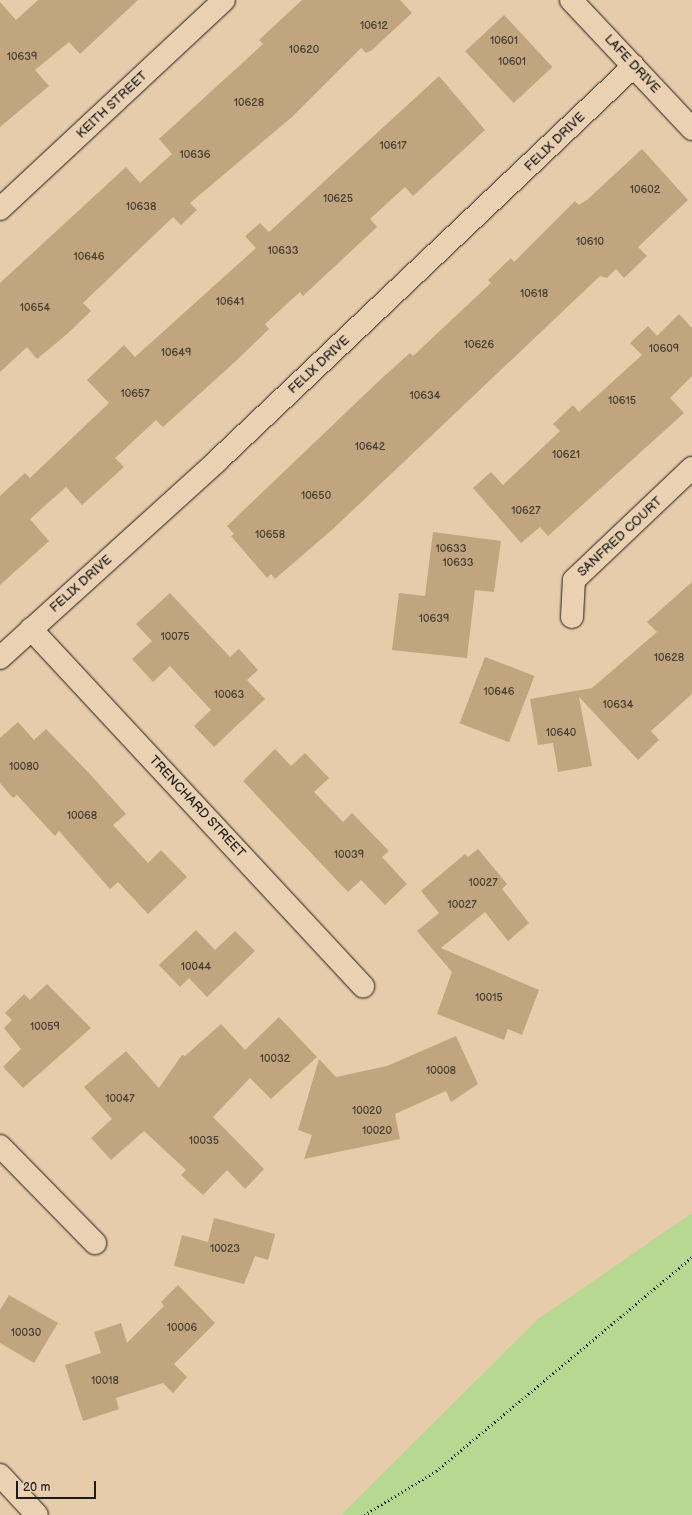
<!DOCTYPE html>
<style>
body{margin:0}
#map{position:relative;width:692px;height:1515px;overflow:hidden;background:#e6ccaa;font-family:"Balsamiq Sans",sans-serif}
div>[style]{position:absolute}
.green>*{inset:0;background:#b7d891}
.building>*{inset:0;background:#c1a57e;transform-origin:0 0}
.path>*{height:2.5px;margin-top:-1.25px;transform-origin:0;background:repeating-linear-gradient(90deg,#1c1c1c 0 1px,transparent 0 4px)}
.roads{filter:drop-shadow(0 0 1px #1c1c1c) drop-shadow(0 0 1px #1c1c1c)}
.minor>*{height:22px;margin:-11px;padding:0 11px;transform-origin:11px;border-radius:11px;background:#ead1b2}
span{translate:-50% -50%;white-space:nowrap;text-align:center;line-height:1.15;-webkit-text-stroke:3px #ead1b2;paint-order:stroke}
.number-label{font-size:11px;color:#453e34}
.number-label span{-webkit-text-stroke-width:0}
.street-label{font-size:13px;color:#1c1c1c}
.scale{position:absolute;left:16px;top:1481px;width:80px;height:18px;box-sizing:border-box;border:2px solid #1c1c1c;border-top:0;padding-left:5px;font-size:12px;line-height:14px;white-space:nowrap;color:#1c1c1c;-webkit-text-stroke:3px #ead1b2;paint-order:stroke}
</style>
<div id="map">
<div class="green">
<i style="clip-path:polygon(692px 1213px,692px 1515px,341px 1515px,538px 1319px)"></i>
</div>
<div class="building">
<i style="clip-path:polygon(38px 0,138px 0,80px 54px,69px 42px,35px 70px,49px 86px,0 127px,0 2px,16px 20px)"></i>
<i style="clip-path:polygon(302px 0,400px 0,412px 13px,372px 50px,366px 53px,361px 48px,292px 117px,190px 203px,197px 210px,181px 225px,173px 217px,83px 303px,91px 311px,66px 335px,37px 359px,27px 347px,0 372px,0 283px,126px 167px,140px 183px,172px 154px,159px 139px,263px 44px,259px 40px)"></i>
<i style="left:504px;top:15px;width:71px;height:53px;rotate:47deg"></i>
<i style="clip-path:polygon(439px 76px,485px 130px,413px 196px,405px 187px,370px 219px,377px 227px,303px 296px,300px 292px,265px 324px,269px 329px,237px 360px,163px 427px,156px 420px,115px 458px,124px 467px,82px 505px,66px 487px,30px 519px,49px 541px,0 585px,0 496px,25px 473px,30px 478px,109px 403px,87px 380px,124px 345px,135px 357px,256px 248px,245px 236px,260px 223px,269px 232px)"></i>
<i style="clip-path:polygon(642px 149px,688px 200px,638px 247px,647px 256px,624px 278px,616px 269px,607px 278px,600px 276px,334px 528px,275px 579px,271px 574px,267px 578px,231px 536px,234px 534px,227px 526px,382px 378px,410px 353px,413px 356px,491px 283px,488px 280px,511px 258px,514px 262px,575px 201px,579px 205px,588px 199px)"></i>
<i style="clip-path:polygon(679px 314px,692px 328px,692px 376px,670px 398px,684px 413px,548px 536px,540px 527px,521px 543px,473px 488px,491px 472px,503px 485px,560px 431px,553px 424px,573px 405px,579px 412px,642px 355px,630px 343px,648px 326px,657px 336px)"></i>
<i style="clip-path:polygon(433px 532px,501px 541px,494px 592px,475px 590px,467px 658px,392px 650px,399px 593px,425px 596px)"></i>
<i style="clip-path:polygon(692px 582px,692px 694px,651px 731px,659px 740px,638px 760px,579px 697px,592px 766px,558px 772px,553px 743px,538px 745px,530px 699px,592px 688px,657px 632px,647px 622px)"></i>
<i style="clip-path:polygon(170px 593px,230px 657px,239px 649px,258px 670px,247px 680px,265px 699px,214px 747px,194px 726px,211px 710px,170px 666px,153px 682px,132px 659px,152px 641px,136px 624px)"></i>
<i style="left:485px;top:657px;width:53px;height:71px;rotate:21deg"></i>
<i style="clip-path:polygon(18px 722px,34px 740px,46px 729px,88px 772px,126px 814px,113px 825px,148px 863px,161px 850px,187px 877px,148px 914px,118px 882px,110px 889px,59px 831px,55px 836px,17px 795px,13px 798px,0 783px,0 738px)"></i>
<i style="clip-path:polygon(275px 749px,291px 766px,305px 753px,329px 778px,314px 792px,343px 822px,352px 813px,389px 851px,382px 857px,407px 884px,385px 905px,361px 880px,348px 892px,243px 781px)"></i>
<i style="clip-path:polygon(478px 849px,507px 884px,502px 889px,529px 923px,508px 941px,485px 912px,441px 948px,539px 990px,522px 1035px,508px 1029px,504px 1040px,437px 1014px,452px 972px,417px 931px,439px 913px,421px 891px,465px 854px,468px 857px)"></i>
<i style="clip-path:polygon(196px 930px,215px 950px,235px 931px,255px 951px,207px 997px,189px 978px,180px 987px,159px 965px)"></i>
<i style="clip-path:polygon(47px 984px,91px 1028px,23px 1088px,3px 1067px,21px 1049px,4px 1028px,12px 1020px,5px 1013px,24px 994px,30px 1000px)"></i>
<i style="clip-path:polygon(279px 1017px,317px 1057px,271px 1099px,250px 1078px,213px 1117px,264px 1169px,245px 1189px,227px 1170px,203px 1195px,181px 1175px,186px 1170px,144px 1131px,111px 1160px,91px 1138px,112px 1119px,84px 1087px,126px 1051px,159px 1088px,182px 1055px,185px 1056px,221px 1024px,245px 1050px)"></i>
<i style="clip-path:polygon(456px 1036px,478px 1084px,451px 1102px,446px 1091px,395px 1114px,400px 1139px,304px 1159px,312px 1135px,298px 1130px,319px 1059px,336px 1077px,387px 1066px)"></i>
<i style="clip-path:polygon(214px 1218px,275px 1234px,268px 1260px,255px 1256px,244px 1284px,174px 1266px,182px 1235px,208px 1242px)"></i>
<i style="clip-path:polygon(178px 1285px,215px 1323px,174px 1364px,187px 1377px,173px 1393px,163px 1383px,116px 1398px,119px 1409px,83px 1421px,65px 1365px,101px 1353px,94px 1332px,121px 1323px,127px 1343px,164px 1306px,161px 1302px)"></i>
<i style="clip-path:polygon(9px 1295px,58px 1323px,34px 1363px,0 1343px,0 1310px)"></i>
</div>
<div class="path">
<i style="left:364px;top:1515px;width:84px;rotate:-31.4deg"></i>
<i style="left:436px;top:1471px;width:334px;rotate:-39.9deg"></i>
</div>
<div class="roads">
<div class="minor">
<i style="left:571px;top:0;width:177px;rotate:46.8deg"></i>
<i style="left:0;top:209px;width:306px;rotate:-43deg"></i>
<i style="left:572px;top:617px;width:37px;rotate:-87deg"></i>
<i style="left:574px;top:580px;width:163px;rotate:-43.5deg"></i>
<i style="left:31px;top:629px;width:488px;rotate:47.1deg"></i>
<i style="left:0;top:658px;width:293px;rotate:-42.2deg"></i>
<i style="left:217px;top:461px;width:574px;rotate:-43.45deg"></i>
<i style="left:0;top:1146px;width:136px;rotate:45.6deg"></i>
<i style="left:0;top:1475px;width:54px;rotate:47.2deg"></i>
</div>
</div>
<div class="number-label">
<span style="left:374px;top:26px">10612</span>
<span style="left:504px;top:41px">10601</span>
<span style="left:304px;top:50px">10620</span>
<span style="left:22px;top:57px">10639</span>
<span style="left:512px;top:62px">10601</span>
<span style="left:249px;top:103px">10628</span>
<span style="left:393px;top:146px">10617</span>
<span style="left:195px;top:155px">10636</span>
<span style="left:645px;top:190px">10602</span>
<span style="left:338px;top:199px">10625</span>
<span style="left:141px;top:207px">10638</span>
<span style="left:590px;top:242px">10610</span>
<span style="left:283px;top:251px">10633</span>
<span style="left:89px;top:257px">10646</span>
<span style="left:534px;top:294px">10618</span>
<span style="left:230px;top:302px">10641</span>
<span style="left:35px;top:308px">10654</span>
<span style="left:479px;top:345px">10626</span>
<span style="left:664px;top:349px">10609</span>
<span style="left:176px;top:353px">10649</span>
<span style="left:135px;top:394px">10657</span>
<span style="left:425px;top:396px">10634</span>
<span style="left:622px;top:401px">10615</span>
<span style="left:370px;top:447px">10642</span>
<span style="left:566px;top:455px">10621</span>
<span style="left:316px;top:496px">10650</span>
<span style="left:526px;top:511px">10627</span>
<span style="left:270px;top:535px">10658</span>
<span style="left:451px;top:549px">10633</span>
<span style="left:458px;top:563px">10633</span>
<span style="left:434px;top:619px">10639</span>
<span style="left:175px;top:637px">10075</span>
<span style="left:669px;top:658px">10628</span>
<span style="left:499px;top:692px">10646</span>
<span style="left:229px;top:695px">10063</span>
<span style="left:618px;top:705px">10634</span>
<span style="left:561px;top:733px">10640</span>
<span style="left:24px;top:767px">10080</span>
<span style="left:82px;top:816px">10068</span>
<span style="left:349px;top:855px">10039</span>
<span style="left:483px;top:883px">10027</span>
<span style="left:462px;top:905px">10027</span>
<span style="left:196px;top:967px">10044</span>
<span style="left:489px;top:998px">10015</span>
<span style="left:45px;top:1027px">10059</span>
<span style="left:275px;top:1059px">10032</span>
<span style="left:441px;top:1071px">10008</span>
<span style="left:120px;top:1099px">10047</span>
<span style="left:367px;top:1111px">10020</span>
<span style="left:377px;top:1131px">10020</span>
<span style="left:204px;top:1141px">10035</span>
<span style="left:225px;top:1249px">10023</span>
<span style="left:182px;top:1328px">10006</span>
<span style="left:26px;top:1333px">10030</span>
<span style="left:105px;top:1381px">10018</span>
</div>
<div class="street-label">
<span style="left:632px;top:64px;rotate:47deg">LAFE DRIVE</span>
<span style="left:112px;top:105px;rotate:-43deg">KEITH STREET</span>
<span style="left:555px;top:142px;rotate:-44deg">FELIX DRIVE</span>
<span style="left:319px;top:365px;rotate:-43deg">FELIX DRIVE</span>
<span style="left:620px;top:537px;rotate:-43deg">SANFRED COURT</span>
<span style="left:81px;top:584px;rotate:-42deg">FELIX DRIVE</span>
<span style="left:197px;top:807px;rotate:47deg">TRENCHARD STREET</span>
</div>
<div class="scale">20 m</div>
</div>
